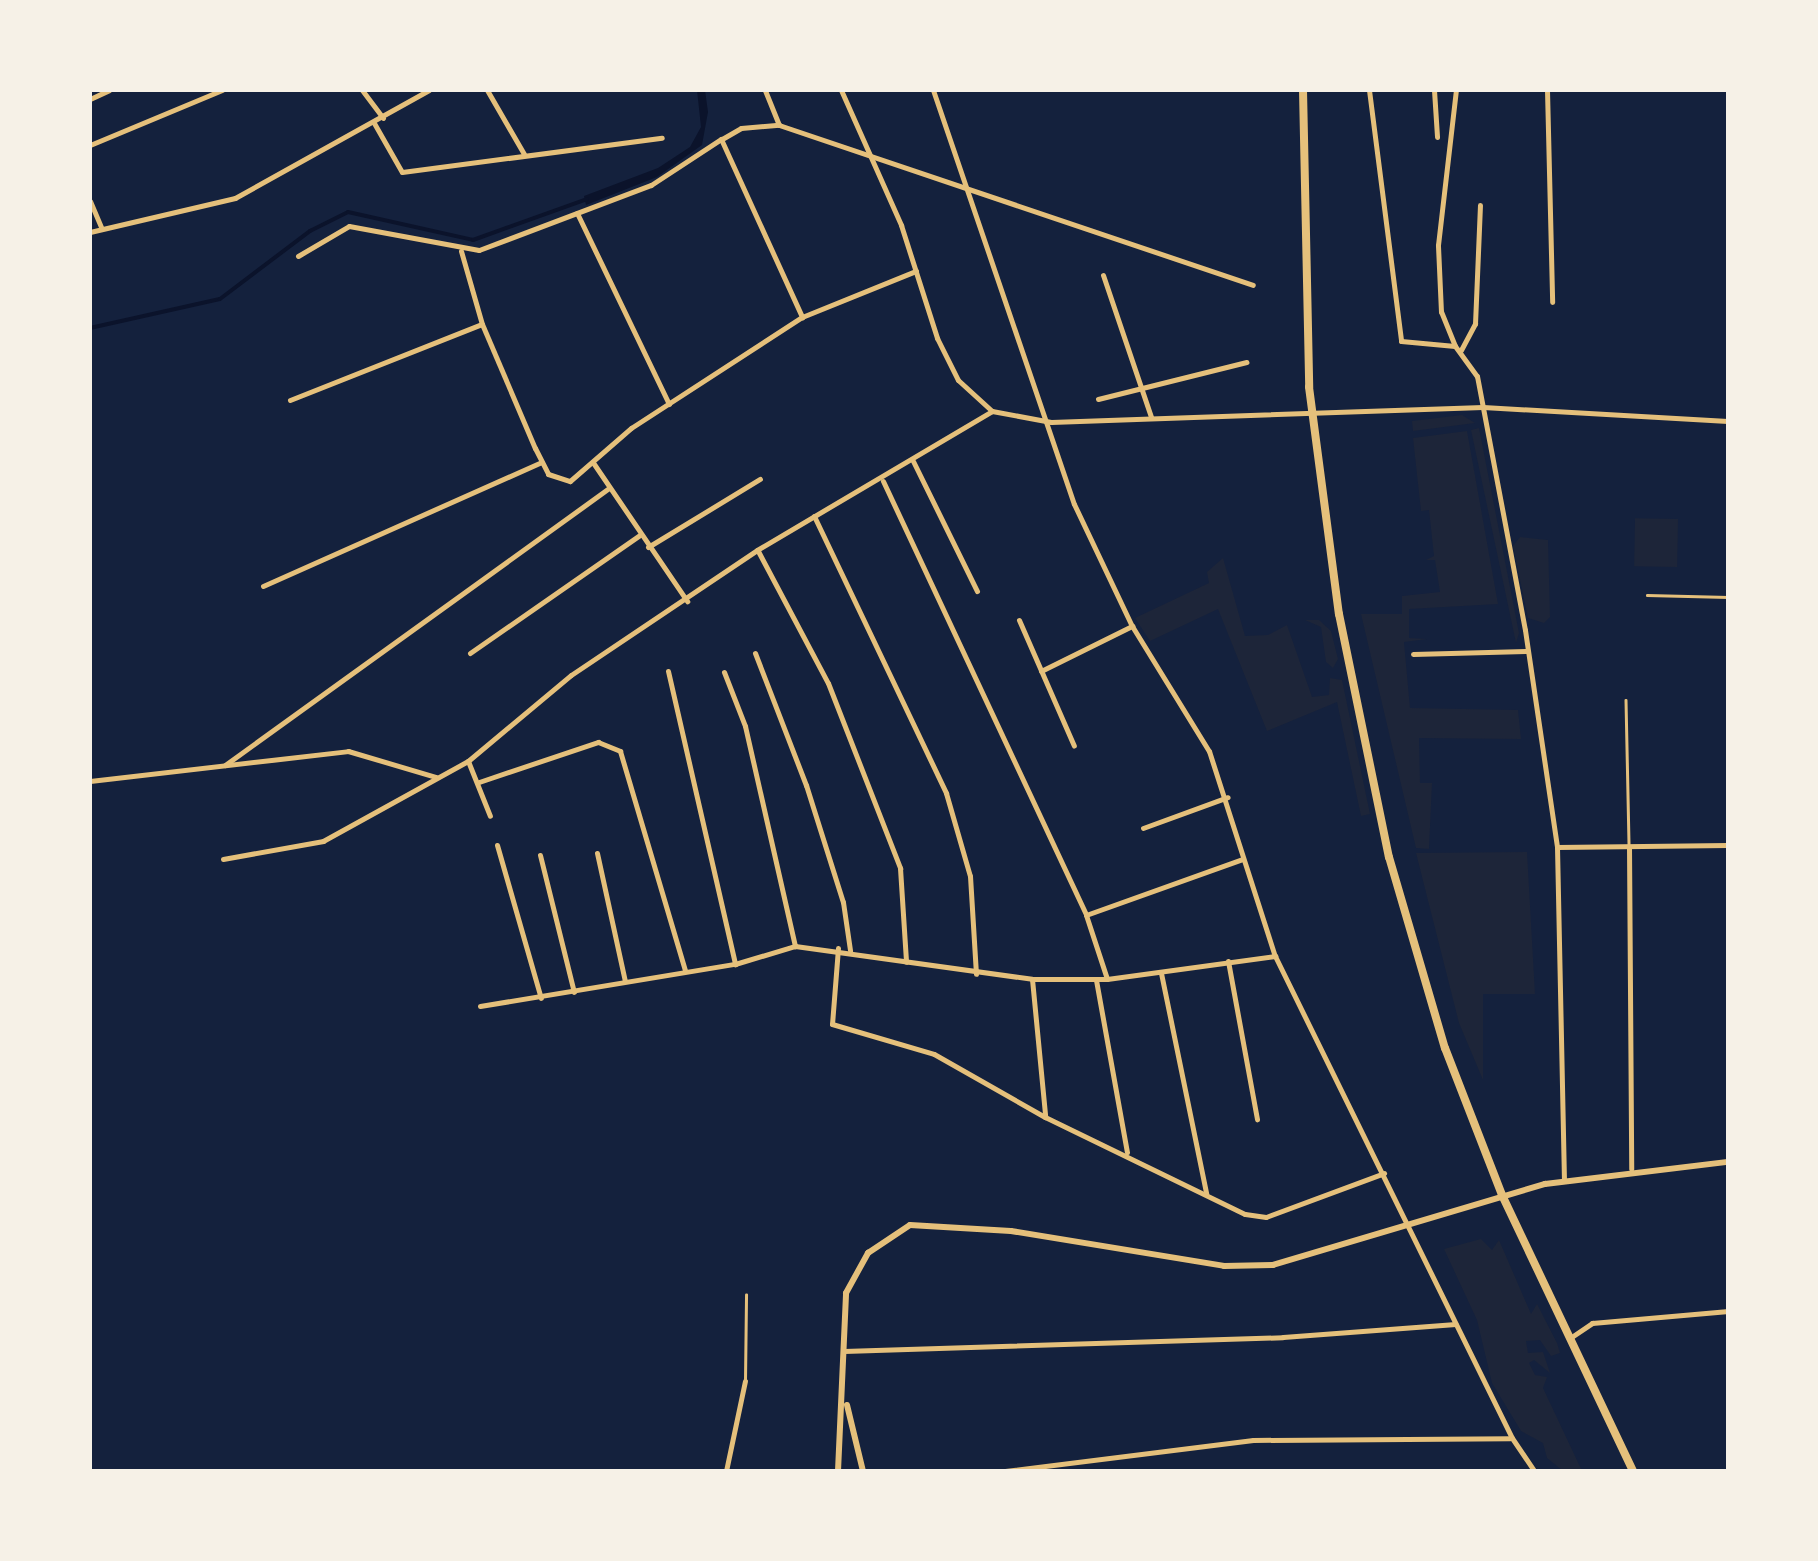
<!DOCTYPE html>
<style>
body{margin:0}
#map{position:relative;width:1818px;height:1561px;overflow:hidden;background:#14213d;font-family:Raleway,sans-serif}
div>[style]{position:absolute}
.green>*{inset:0;background:#1d2539;transform-origin:0 0}
.water>*{inset:0;background:#0b132b}
.stream>*{height:4px;margin:-2px;padding:0 2px;transform-origin:2px;border-radius:2px;background:#0b132b}
.service>*{height:2.5px;margin:-1.25px;padding:0 1.25px;transform-origin:1.25px;border-radius:1.25px;background:#e5c07b}
.minor>*{height:5px;margin:-2.5px;padding:0 2.5px;transform-origin:2.5px;border-radius:2.5px;background:#e5c07b}
.tertiary>*{height:6px;margin:-3px;padding:0 3px;transform-origin:3px;border-radius:3px;background:#e5c07b}
.secondary>*{height:8px;margin:-4px;padding:0 4px;transform-origin:4px;border-radius:4px;background:#e5c07b}
span{translate:-50% -50%;white-space:nowrap;text-align:center;line-height:1.15;-webkit-text-stroke:8px #f6f1e7;paint-order:stroke}
.frame{position:absolute;inset:0;border:92px solid #f6f1e7;pointer-events:none}
</style>
<div id="map">
<div class="green">
<i style="clip-path:polygon(1462px 415px,1475px 423px,1413px 431px,1412px 421px)"></i>
<i style="clip-path:polygon(1479px 428px,1519px 633px,1516px 643px,1471px 430px)"></i>
<i style="clip-path:polygon(1467px 431px,1498px 604px,1409px 609px,1409px 638px,1427px 639px,1404px 642px,1410px 708px,1518px 710px,1521px 739px,1419px 738px,1420px 783px,1432px 783px,1429px 849px,1416px 848px,1361px 614px,1402px 614px,1402px 596px,1440px 592px,1435px 560px,1426px 560px,1434px 556px,1429px 510px,1421px 511px,1413px 438px)"></i>
<i style="left:1678px;top:519px;width:48px;height:43px;rotate:91deg"></i>
<i style="clip-path:polygon(1520px 537px,1548px 540px,1550px 617px,1544px 623px,1528px 618px,1513px 546px)"></i>
<i style="clip-path:polygon(1223px 558px,1245px 636px,1268px 635px,1287px 625px,1312px 697px,1329px 695px,1330px 678px,1342px 680px,1370px 814px,1361px 816px,1337px 702px,1267px 731px,1218px 609px,1150px 641px,1135px 618px,1209px 583px,1207px 572px)"></i>
<i style="clip-path:polygon(1305px 620px,1319px 620px,1331px 631px,1338px 659px,1333px 668px,1326px 662px,1321px 627px)"></i>
<i style="clip-path:polygon(1527px 852px,1535px 994px,1483px 994px,1483px 1080px,1459px 1023px,1416px 853px)"></i>
<i style="clip-path:polygon(1481px 1239px,1492px 1250px,1499px 1240px,1531px 1314px,1537px 1304px,1557px 1343px,1560px 1353px,1551px 1356px,1540px 1340px,1526px 1341px,1528px 1353px,1543px 1352px,1550px 1373px,1534px 1360px,1529px 1363px,1535px 1375px,1547px 1377px,1543px 1388px,1582px 1471px,1563px 1471px,1547px 1458px,1543px 1443px,1521px 1431px,1492px 1383px,1477px 1320px,1444px 1249px)"></i>
</div>
<div class="water">
<i style="clip-path:polygon(697px 90px,705px 90px,708px 112px,702px 145px,657px 177px,586px 205px,584px 196px,658px 168px,690px 147px,701px 127px)"></i>
</div>
<div class="stream">
<i style="left:90px;top:328px;width:133px;rotate:-12.6deg"></i>
<i style="left:220px;top:299px;width:113px;rotate:-37.1deg"></i>
<i style="left:310px;top:231px;width:42px;rotate:-26.6deg"></i>
<i style="left:348px;top:212px;width:128px;rotate:12.6deg"></i>
<i style="left:473px;top:240px;width:121px;rotate:-19.8deg"></i>
</div>
<div class="service">
<i style="left:1647px;top:595px;width:81px;rotate:1.4deg"></i>
<i style="left:1626px;top:700px;width:145px;rotate:88.8deg"></i>
<i style="left:745px;top:1380px;width:85px;rotate:-89.3deg"></i>
</div>
<div class="minor">
<i style="left:362px;top:90px;width:35px;rotate:53deg"></i>
<i style="left:487px;top:90px;width:74px;rotate:60deg"></i>
<i style="left:841px;top:90px;width:148px;rotate:66deg"></i>
<i style="left:901px;top:225px;width:119px;rotate:72.3deg"></i>
<i style="left:937px;top:338px;width:47px;rotate:63.4deg"></i>
<i style="left:958px;top:380px;width:46px;rotate:42.4deg"></i>
<i style="left:933px;top:90px;width:437px;rotate:71.2deg"></i>
<i style="left:1074px;top:504px;width:135px;rotate:64.6deg"></i>
<i style="left:1132px;top:626px;width:147px;rotate:58.4deg"></i>
<i style="left:1209px;top:751px;width:215px;rotate:72.2deg"></i>
<i style="left:1275px;top:956px;width:537px;rotate:63.82deg"></i>
<i style="left:1512px;top:1438px;width:40px;rotate:56deg"></i>
<i style="left:1369px;top:90px;width:253px;rotate:82.7deg"></i>
<i style="left:1401px;top:341px;width:54px;rotate:5.3deg"></i>
<i style="left:1455px;top:346px;width:37px;rotate:54deg"></i>
<i style="left:1477px;top:376px;width:258px;rotate:79.3deg"></i>
<i style="left:1525px;top:630px;width:219px;rotate:81.6deg"></i>
<i style="left:1557px;top:847px;width:333px;rotate:88.8deg"></i>
<i style="left:1434px;top:90px;width:47px;rotate:86.3deg"></i>
<i style="left:1547px;top:90px;width:212px;rotate:88.6deg"></i>
<i style="left:90px;top:99px;width:21px;rotate:-25deg"></i>
<i style="left:374px;top:123px;width:56px;rotate:60.3deg"></i>
<i style="left:402px;top:172px;width:262px;rotate:-7.5deg"></i>
<i style="left:779px;top:125px;width:500px;rotate:18.65deg"></i>
<i style="left:722px;top:139px;width:22px;rotate:-30deg"></i>
<i style="left:741px;top:128px;width:38px;rotate:-5deg"></i>
<i style="left:779px;top:125px;width:38px;rotate:-112deg"></i>
<i style="left:90px;top:145px;width:143px;rotate:-22.6deg"></i>
<i style="left:90px;top:201px;width:30px;rotate:67deg"></i>
<i style="left:577px;top:213px;width:212px;rotate:64.3deg"></i>
<i style="left:90px;top:232px;width:149px;rotate:-13.2deg"></i>
<i style="left:235px;top:198px;width:222px;rotate:-29.1deg"></i>
<i style="left:461px;top:251px;width:76px;rotate:74deg"></i>
<i style="left:482px;top:324px;width:135px;rotate:66.9deg"></i>
<i style="left:535px;top:448px;width:29px;rotate:63deg"></i>
<i style="left:548px;top:474px;width:23px;rotate:18deg"></i>
<i style="left:570px;top:481px;width:81px;rotate:-41deg"></i>
<i style="left:631px;top:428px;width:204px;rotate:-33deg"></i>
<i style="left:802px;top:317px;width:123px;rotate:-22deg"></i>
<i style="left:298px;top:256px;width:59px;rotate:-30.5deg"></i>
<i style="left:349px;top:226px;width:132px;rotate:10.5deg"></i>
<i style="left:479px;top:250px;width:184px;rotate:-20.7deg"></i>
<i style="left:651px;top:185px;width:84px;rotate:-33.3deg"></i>
<i style="left:721px;top:139px;width:196px;rotate:65.5deg"></i>
<i style="left:1103px;top:275px;width:150px;rotate:71.3deg"></i>
<i style="left:1455px;top:346px;width:37px;rotate:-112deg"></i>
<i style="left:1441px;top:312px;width:67px;rotate:-92.6deg"></i>
<i style="left:1438px;top:245px;width:156px;rotate:-83.4deg"></i>
<i style="left:1461px;top:350px;width:30px;rotate:-62deg"></i>
<i style="left:1475px;top:324px;width:119px;rotate:-87.6deg"></i>
<i style="left:1098px;top:399px;width:153px;rotate:-14deg"></i>
<i style="left:290px;top:400px;width:206px;rotate:-21.6deg"></i>
<i style="left:913px;top:461px;width:145px;rotate:63.8deg"></i>
<i style="left:594px;top:464px;width:166px;rotate:55.8deg"></i>
<i style="left:883px;top:481px;width:479px;rotate:64.9deg"></i>
<i style="left:1086px;top:915px;width:67px;rotate:71.8deg"></i>
<i style="left:814px;top:516px;width:307px;rotate:64.5deg"></i>
<i style="left:946px;top:793px;width:86px;rotate:73.9deg"></i>
<i style="left:970px;top:876px;width:98px;rotate:86.5deg"></i>
<i style="left:648px;top:547px;width:131px;rotate:-31.3deg"></i>
<i style="left:758px;top:551px;width:149px;rotate:62.1deg"></i>
<i style="left:828px;top:683px;width:199px;rotate:68.7deg"></i>
<i style="left:900px;top:868px;width:94px;rotate:86.3deg"></i>
<i style="left:263px;top:586px;width:305px;rotate:-24deg"></i>
<i style="left:1019px;top:620px;width:137px;rotate:66.4deg"></i>
<i style="left:470px;top:653px;width:207px;rotate:-34.8deg"></i>
<i style="left:755px;top:653px;width:142px;rotate:68.9deg"></i>
<i style="left:806px;top:785px;width:123px;rotate:72.5deg"></i>
<i style="left:843px;top:902px;width:49px;rotate:81.7deg"></i>
<i style="left:1413px;top:654px;width:114px;rotate:-1.5deg"></i>
<i style="left:668px;top:671px;width:301px;rotate:77.1deg"></i>
<i style="left:1041px;top:671px;width:102px;rotate:-26.3deg"></i>
<i style="left:724px;top:672px;width:58px;rotate:68.7deg"></i>
<i style="left:745px;top:726px;width:226px;rotate:77.2deg"></i>
<i style="left:468px;top:761px;width:59px;rotate:68.2deg"></i>
<i style="left:225px;top:765px;width:473px;rotate:-35.8deg"></i>
<i style="left:90px;top:781px;width:260px;rotate:-6.6deg"></i>
<i style="left:348px;top:751px;width:92px;rotate:16.5deg"></i>
<i style="left:479px;top:782px;width:126px;rotate:-18.6deg"></i>
<i style="left:598px;top:742px;width:24px;rotate:22deg"></i>
<i style="left:620px;top:751px;width:229px;rotate:73.5deg"></i>
<i style="left:1143px;top:828px;width:90px;rotate:-20deg"></i>
<i style="left:497px;top:845px;width:159px;rotate:74deg"></i>
<i style="left:1557px;top:847px;width:171px;rotate:-0.7deg"></i>
<i style="left:1629px;top:847px;width:322px;rotate:89.6deg"></i>
<i style="left:597px;top:853px;width:131px;rotate:77.7deg"></i>
<i style="left:540px;top:855px;width:141px;rotate:76.1deg"></i>
<i style="left:223px;top:859px;width:102px;rotate:-10.2deg"></i>
<i style="left:323px;top:841px;width:166px;rotate:-28.9deg"></i>
<i style="left:468px;top:761px;width:134px;rotate:-39.9deg"></i>
<i style="left:571px;top:675px;width:224px;rotate:-33.9deg"></i>
<i style="left:757px;top:550px;width:273px;rotate:-30.6deg"></i>
<i style="left:992px;top:411px;width:60px;rotate:10.6deg"></i>
<i style="left:1051px;top:422px;width:432px;rotate:-2deg"></i>
<i style="left:1483px;top:407px;width:245px;rotate:3.3deg"></i>
<i style="left:1086px;top:915px;width:166px;rotate:-19.7deg"></i>
<i style="left:838px;top:948px;width:76px;rotate:94.5deg"></i>
<i style="left:832px;top:1024px;width:106px;rotate:16.4deg"></i>
<i style="left:934px;top:1054px;width:128px;rotate:29.6deg"></i>
<i style="left:1045px;top:1117px;width:222px;rotate:25.9deg"></i>
<i style="left:1245px;top:1214px;width:21px;rotate:8deg"></i>
<i style="left:1266px;top:1217px;width:126px;rotate:-20.4deg"></i>
<i style="left:1228px;top:961px;width:161px;rotate:79.6deg"></i>
<i style="left:1161px;top:973px;width:225px;rotate:78.4deg"></i>
<i style="left:1032px;top:979px;width:137px;rotate:84.5deg"></i>
<i style="left:1096px;top:980px;width:175px;rotate:79.8deg"></i>
<i style="left:480px;top:1006px;width:258px;rotate:-9.4deg"></i>
<i style="left:735px;top:964px;width:63px;rotate:-16.7deg"></i>
<i style="left:795px;top:946px;width:239px;rotate:7.9deg"></i>
<i style="left:1032px;top:979px;width:75px"></i>
<i style="left:1107px;top:979px;width:170px;rotate:-7.8deg"></i>
<i style="left:1570px;top:1338px;width:27px;rotate:-34deg"></i>
<i style="left:1592px;top:1323px;width:137px;rotate:-5deg"></i>
<i style="left:844px;top:1351px;width:439px;rotate:-1.8deg"></i>
<i style="left:1283px;top:1337px;width:173px;rotate:-4.3deg"></i>
<i style="left:726px;top:1471px;width:92px;rotate:-78.1deg"></i>
<i style="left:1005px;top:1471px;width:250px;rotate:-7.1deg"></i>
<i style="left:1253px;top:1440px;width:257px;rotate:-0.4deg"></i>
</div>
<div class="tertiary">
<i style="left:847px;top:1405px;width:68px;rotate:76.4deg"></i>
<i style="left:838px;top:1471px;width:178px;rotate:-87.4deg"></i>
<i style="left:846px;top:1293px;width:46px;rotate:-61.2deg"></i>
<i style="left:868px;top:1253px;width:50px;rotate:-33.7deg"></i>
<i style="left:910px;top:1225px;width:101px;rotate:3.4deg"></i>
<i style="left:1011px;top:1231px;width:216px;rotate:9.3deg"></i>
<i style="left:1224px;top:1266px;width:49px;rotate:-1.2deg"></i>
<i style="left:1273px;top:1265px;width:284px;rotate:-16.6deg"></i>
<i style="left:1545px;top:1184px;width:184px;rotate:-6.9deg"></i>
</div>
<div class="secondary">
<i style="left:1303px;top:90px;width:297px;rotate:88.8deg"></i>
<i style="left:1309px;top:387px;width:229px;rotate:82.5deg"></i>
<i style="left:1339px;top:614px;width:248px;rotate:78.4deg"></i>
<i style="left:1389px;top:857px;width:199px;rotate:73.7deg"></i>
<i style="left:1445px;top:1048px;width:158px;rotate:68.8deg"></i>
<i style="left:1502px;top:1195px;width:306px;rotate:64.6deg"></i>
</div>
<div class="frame"></div>
</div>
